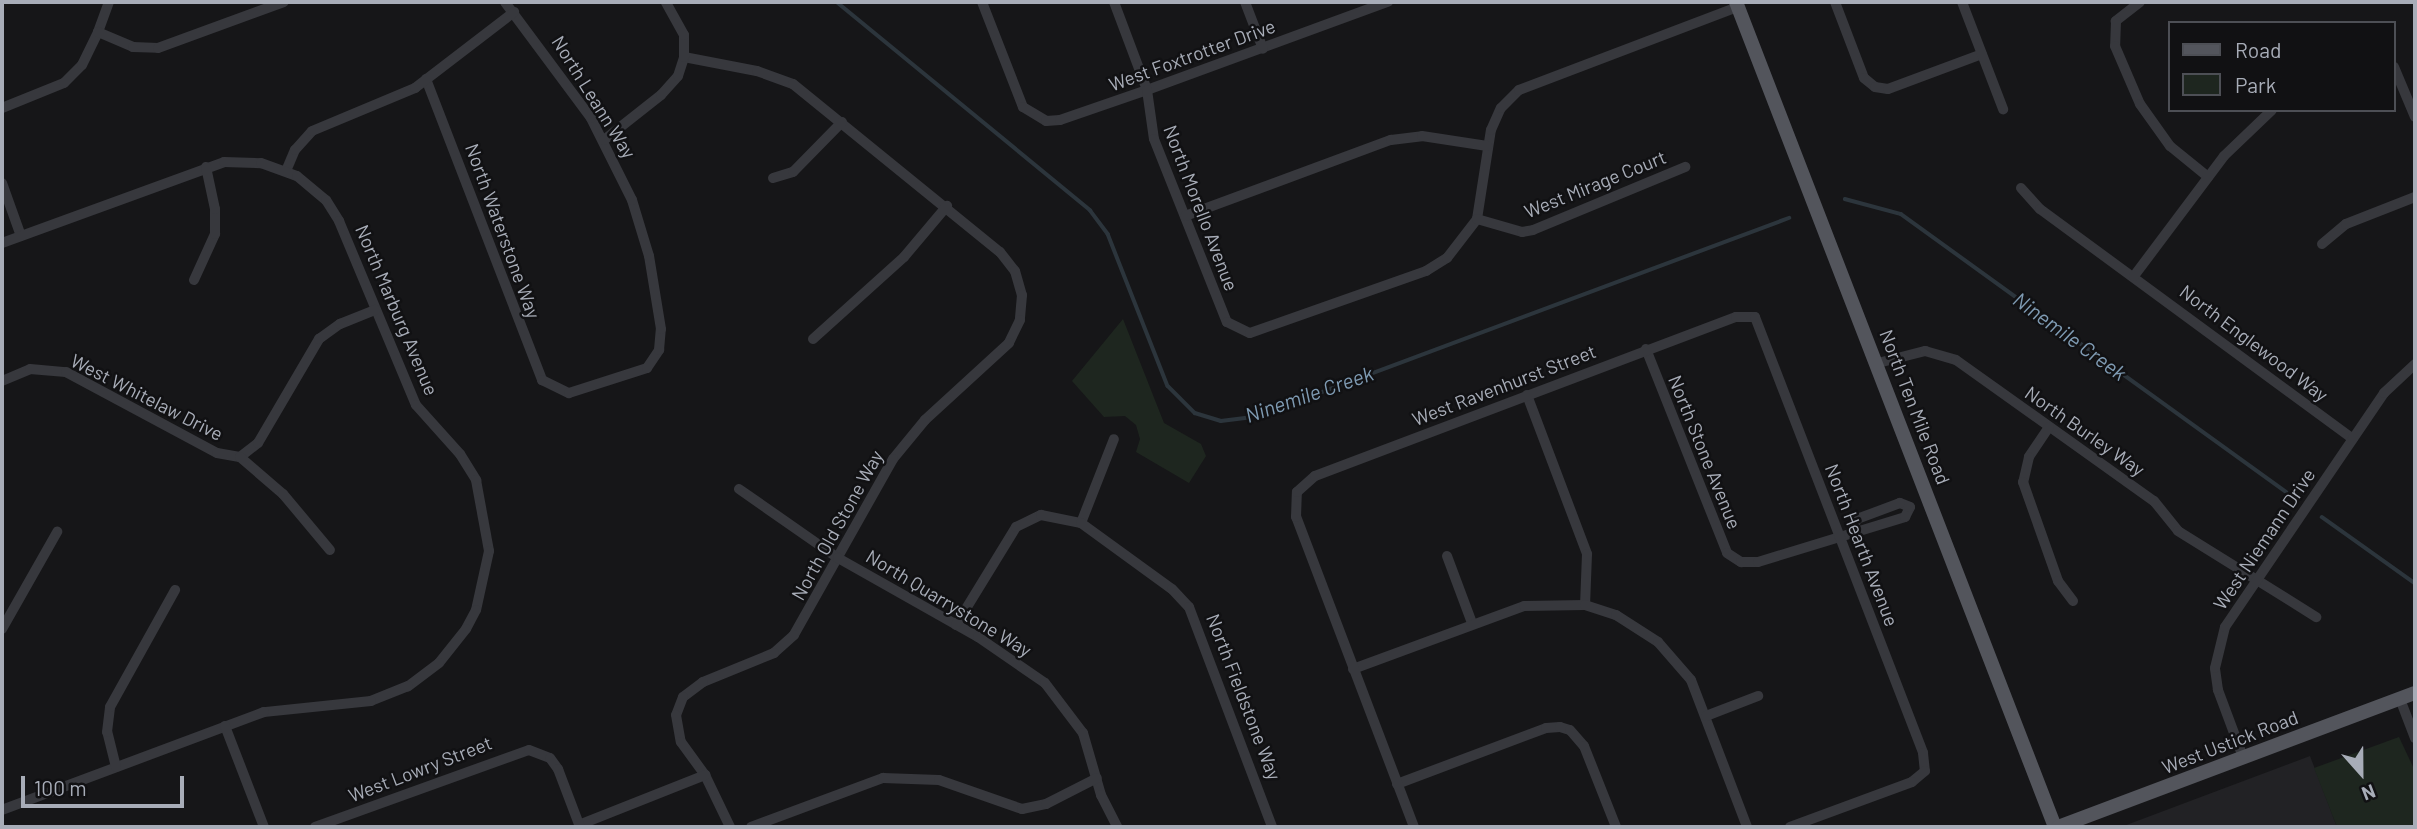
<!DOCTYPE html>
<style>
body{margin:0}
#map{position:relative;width:2417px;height:829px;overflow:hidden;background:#161618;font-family:Barlow,sans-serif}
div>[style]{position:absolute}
.built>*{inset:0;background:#222225}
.green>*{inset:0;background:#1e261f}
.stream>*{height:3.5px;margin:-1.75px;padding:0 1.75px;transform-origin:1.75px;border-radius:1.75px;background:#2c353c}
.minor>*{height:10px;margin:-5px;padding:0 5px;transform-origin:5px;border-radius:5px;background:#37383d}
.major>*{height:14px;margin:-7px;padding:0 7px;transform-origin:7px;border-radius:7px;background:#53555c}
span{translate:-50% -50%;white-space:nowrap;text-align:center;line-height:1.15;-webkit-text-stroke:5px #111113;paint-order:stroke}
.street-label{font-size:19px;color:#a8adb8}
.water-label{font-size:21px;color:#7f9bb3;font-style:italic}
.frame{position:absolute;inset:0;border:4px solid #a8adb8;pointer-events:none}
.legend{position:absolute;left:2168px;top:21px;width:228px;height:91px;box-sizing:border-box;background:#111113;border:2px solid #4d4f55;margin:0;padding:9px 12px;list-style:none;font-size:21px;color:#a8adb8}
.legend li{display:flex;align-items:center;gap:14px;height:35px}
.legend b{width:35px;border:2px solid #4d4f55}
.north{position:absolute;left:2326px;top:738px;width:70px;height:70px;-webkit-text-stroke:5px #111113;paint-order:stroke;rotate:159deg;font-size:19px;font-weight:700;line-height:28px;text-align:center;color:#a8adb8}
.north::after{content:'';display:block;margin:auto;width:24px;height:32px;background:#a8adb8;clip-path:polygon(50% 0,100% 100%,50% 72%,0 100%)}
.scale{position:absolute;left:21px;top:776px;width:163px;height:32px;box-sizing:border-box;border:4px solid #a8adb8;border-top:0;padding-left:9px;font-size:21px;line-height:24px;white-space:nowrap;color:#a8adb8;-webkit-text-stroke:5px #111113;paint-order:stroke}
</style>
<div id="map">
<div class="built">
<i style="clip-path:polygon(2310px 756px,2337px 827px,2121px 827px)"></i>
</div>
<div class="green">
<i style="clip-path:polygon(1123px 319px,1164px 423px,1201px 444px,1206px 456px,1189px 483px,1136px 452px,1140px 439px,1136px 425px,1125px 416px,1104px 417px,1072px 381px)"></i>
<i style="clip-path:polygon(2399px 737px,2415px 771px,2415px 827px,2337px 827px,2314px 768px)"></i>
</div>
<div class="stream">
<i style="left:837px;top:2px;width:328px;rotate:39.4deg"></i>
<i style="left:1090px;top:210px;width:30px;rotate:53deg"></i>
<i style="left:1108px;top:234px;width:163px;rotate:68.5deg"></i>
<i style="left:1168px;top:386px;width:38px;rotate:45deg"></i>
<i style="left:1195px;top:413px;width:27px;rotate:17deg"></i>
<i style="left:1221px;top:421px;width:34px;rotate:-7deg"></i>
<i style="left:1255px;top:417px;width:570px;rotate:-20.44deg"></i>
<i style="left:1845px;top:199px;width:58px;rotate:15deg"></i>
<i style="left:1901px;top:214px;width:475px;rotate:35.8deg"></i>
<i style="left:2322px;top:517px;width:114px;rotate:35.4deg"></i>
</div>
<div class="minor">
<i style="left:982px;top:2px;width:113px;rotate:68.7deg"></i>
<i style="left:1023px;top:107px;width:27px;rotate:31deg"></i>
<i style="left:1046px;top:121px;width:14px;rotate:-4deg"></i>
<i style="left:1060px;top:120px;width:92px;rotate:-19deg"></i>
<i style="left:1147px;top:90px;width:257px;rotate:-20.1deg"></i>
<i style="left:1114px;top:2px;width:94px;rotate:69.4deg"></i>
<i style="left:1147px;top:90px;width:49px;rotate:81.9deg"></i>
<i style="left:1154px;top:139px;width:197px;rotate:68.3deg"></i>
<i style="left:1227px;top:322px;width:25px;rotate:26deg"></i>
<i style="left:1250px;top:333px;width:187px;rotate:-19.4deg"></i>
<i style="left:1426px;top:271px;width:25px;rotate:-32deg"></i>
<i style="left:1447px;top:258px;width:49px;rotate:-52.4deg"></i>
<i style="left:1477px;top:219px;width:90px;rotate:-81.1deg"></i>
<i style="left:1491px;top:130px;width:24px;rotate:-66deg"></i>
<i style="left:1501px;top:108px;width:25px;rotate:-45deg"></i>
<i style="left:1519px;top:90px;width:234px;rotate:-20.8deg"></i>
<i style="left:1245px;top:2px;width:50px;rotate:69deg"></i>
<i style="left:1835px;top:2px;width:81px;rotate:69.1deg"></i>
<i style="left:1864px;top:78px;width:14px;rotate:39deg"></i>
<i style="left:1875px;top:87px;width:13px;rotate:9deg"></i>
<i style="left:1888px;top:89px;width:100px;rotate:-20.4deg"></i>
<i style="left:1962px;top:2px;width:115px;rotate:69deg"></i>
<i style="left:2140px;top:2px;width:31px;rotate:142deg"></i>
<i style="left:2116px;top:21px;width:25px;rotate:92deg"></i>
<i style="left:2115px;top:46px;width:63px;rotate:66.7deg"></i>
<i style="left:2140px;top:104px;width:52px;rotate:54.5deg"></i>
<i style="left:2170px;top:146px;width:49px;rotate:39.2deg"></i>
<i style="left:98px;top:32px;width:32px;rotate:-70deg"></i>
<i style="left:684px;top:57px;width:74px;rotate:10.9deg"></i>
<i style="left:757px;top:71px;width:38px;rotate:20deg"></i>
<i style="left:793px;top:84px;width:267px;rotate:39.1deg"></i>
<i style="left:1000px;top:252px;width:24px;rotate:52deg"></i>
<i style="left:1015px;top:271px;width:25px;rotate:74deg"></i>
<i style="left:1022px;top:295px;width:25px;rotate:95deg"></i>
<i style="left:1020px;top:320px;width:25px;rotate:116deg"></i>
<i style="left:1009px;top:343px;width:114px;rotate:137.5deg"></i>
<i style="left:925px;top:420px;width:50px;rotate:129.4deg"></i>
<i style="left:893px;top:459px;width:202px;rotate:119.4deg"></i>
<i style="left:794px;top:635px;width:27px;rotate:138deg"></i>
<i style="left:774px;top:653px;width:77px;rotate:157.8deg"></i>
<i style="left:703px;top:682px;width:25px;rotate:143deg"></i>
<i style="left:683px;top:697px;width:19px;rotate:111deg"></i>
<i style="left:676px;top:715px;width:27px;rotate:80deg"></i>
<i style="left:681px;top:742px;width:41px;rotate:54deg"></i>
<i style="left:705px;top:775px;width:58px;rotate:64.3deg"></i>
<i style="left:2394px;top:67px;width:54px;rotate:67.2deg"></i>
<i style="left:426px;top:79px;width:323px;rotate:68.9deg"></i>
<i style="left:542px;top:380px;width:30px;rotate:26deg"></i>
<i style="left:569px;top:393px;width:82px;rotate:-17.8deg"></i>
<i style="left:647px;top:368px;width:22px;rotate:-56deg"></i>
<i style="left:659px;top:350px;width:21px;rotate:-85deg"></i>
<i style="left:661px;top:329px;width:74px;rotate:-99.3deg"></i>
<i style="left:649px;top:256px;width:59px;rotate:-106.9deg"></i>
<i style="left:632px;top:200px;width:92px;rotate:-116.6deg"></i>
<i style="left:591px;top:118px;width:144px;rotate:-126.6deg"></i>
<i style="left:2px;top:108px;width:67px;rotate:-22deg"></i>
<i style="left:64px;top:83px;width:25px;rotate:-45deg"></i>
<i style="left:82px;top:65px;width:37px;rotate:-64deg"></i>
<i style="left:98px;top:32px;width:38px;rotate:23deg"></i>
<i style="left:133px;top:47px;width:25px;rotate:2deg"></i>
<i style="left:158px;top:48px;width:134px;rotate:-20.1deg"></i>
<i style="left:604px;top:140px;width:73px;rotate:-38.3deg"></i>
<i style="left:661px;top:95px;width:25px;rotate:-48deg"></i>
<i style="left:678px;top:76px;width:20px;rotate:-72deg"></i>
<i style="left:684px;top:57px;width:22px;rotate:-90deg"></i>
<i style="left:684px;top:35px;width:38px;rotate:-119deg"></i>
<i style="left:286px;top:171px;width:23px;rotate:-67deg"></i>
<i style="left:295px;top:150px;width:25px;rotate:-48deg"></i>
<i style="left:312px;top:131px;width:112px;rotate:-22.7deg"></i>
<i style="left:415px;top:88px;width:125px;rotate:-37.5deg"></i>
<i style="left:773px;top:178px;width:21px;rotate:-17deg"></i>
<i style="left:793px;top:172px;width:70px;rotate:-45.6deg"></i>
<i style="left:2px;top:183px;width:56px;rotate:70.3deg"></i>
<i style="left:2021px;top:188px;width:28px;rotate:48deg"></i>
<i style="left:2040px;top:209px;width:388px;rotate:36.3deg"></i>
<i style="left:1185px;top:216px;width:220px;rotate:-20.3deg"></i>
<i style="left:1391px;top:140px;width:31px;rotate:-7deg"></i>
<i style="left:1422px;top:136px;width:66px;rotate:8.7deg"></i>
<i style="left:1477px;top:219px;width:47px;rotate:16.1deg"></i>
<i style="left:1522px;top:232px;width:11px;rotate:-10deg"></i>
<i style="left:1533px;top:230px;width:165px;rotate:-22.5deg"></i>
<i style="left:2px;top:243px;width:236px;rotate:-20deg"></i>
<i style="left:224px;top:162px;width:37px;rotate:2deg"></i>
<i style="left:261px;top:163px;width:38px;rotate:20deg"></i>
<i style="left:297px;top:176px;width:38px;rotate:40deg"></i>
<i style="left:326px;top:200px;width:25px;rotate:58deg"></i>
<i style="left:339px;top:221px;width:199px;rotate:67.3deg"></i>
<i style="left:416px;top:405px;width:66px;rotate:48.1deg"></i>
<i style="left:460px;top:454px;width:31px;rotate:58deg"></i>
<i style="left:476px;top:480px;width:72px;rotate:79.6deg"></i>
<i style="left:489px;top:551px;width:60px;rotate:102.4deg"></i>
<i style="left:476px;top:610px;width:21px;rotate:118deg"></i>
<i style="left:466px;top:629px;width:43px;rotate:128.5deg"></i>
<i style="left:439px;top:663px;width:39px;rotate:143deg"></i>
<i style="left:408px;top:686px;width:40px;rotate:158deg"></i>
<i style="left:371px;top:701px;width:108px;rotate:174.1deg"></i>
<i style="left:264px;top:712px;width:280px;rotate:159.5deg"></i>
<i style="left:2322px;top:244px;width:31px;rotate:-40deg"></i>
<i style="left:2346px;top:224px;width:74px;rotate:-21.4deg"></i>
<i style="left:2134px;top:276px;width:150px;rotate:-53.1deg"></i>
<i style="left:2224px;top:156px;width:66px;rotate:-43.8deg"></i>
<i style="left:194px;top:280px;width:51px;rotate:-65.5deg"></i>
<i style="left:215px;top:234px;width:25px;rotate:-90deg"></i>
<i style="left:215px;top:209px;width:43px;rotate:-102.1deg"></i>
<i style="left:813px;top:339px;width:122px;rotate:-42deg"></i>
<i style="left:904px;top:257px;width:67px;rotate:-49.9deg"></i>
<i style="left:1646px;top:349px;width:219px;rotate:68.3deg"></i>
<i style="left:1727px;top:553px;width:17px;rotate:33deg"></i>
<i style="left:1741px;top:562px;width:17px"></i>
<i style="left:1758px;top:562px;width:154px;rotate:-17deg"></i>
<i style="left:1905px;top:517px;width:11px;rotate:-63deg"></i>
<i style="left:1910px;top:507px;width:11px;rotate:-158deg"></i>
<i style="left:1900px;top:503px;width:46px;rotate:159.6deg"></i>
<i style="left:1857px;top:519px;width:12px;rotate:114deg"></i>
<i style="left:1878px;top:363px;width:49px;rotate:-14.3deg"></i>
<i style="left:1925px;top:351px;width:32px;rotate:16deg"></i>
<i style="left:1956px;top:360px;width:243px;rotate:35.5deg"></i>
<i style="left:2154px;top:501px;width:38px;rotate:51deg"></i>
<i style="left:2178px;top:531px;width:163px;rotate:31.9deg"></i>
<i style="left:2px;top:381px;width:30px;rotate:-23deg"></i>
<i style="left:30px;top:369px;width:36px;rotate:5deg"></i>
<i style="left:66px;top:372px;width:171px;rotate:28.2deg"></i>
<i style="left:217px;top:453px;width:23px;rotate:10deg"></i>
<i style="left:240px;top:457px;width:23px;rotate:-38deg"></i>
<i style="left:258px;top:443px;width:121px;rotate:-59.6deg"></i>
<i style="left:319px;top:339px;width:26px;rotate:-36deg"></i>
<i style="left:340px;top:324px;width:38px;rotate:-22deg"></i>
<i style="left:1527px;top:395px;width:170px;rotate:69.3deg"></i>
<i style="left:1587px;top:554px;width:51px;rotate:92.2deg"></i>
<i style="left:2049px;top:427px;width:36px;rotate:124deg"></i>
<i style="left:2029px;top:457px;width:26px;rotate:103deg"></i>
<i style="left:2023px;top:482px;width:105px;rotate:70.5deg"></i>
<i style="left:2058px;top:581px;width:25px;rotate:53deg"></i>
<i style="left:240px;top:457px;width:57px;rotate:40.7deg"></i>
<i style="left:283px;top:494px;width:73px;rotate:50deg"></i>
<i style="left:739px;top:489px;width:121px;rotate:34.9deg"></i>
<i style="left:838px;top:558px;width:161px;rotate:29.4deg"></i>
<i style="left:978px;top:637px;width:81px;rotate:34.5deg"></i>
<i style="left:1045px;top:683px;width:63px;rotate:52.8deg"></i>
<i style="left:1083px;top:733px;width:65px;rotate:73.8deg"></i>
<i style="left:1101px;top:795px;width:36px;rotate:63deg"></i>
<i style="left:1081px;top:523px;width:90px;rotate:-68.6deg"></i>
<i style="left:1447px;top:556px;width:72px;rotate:69.5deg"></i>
<i style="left:956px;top:625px;width:115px;rotate:-58.5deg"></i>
<i style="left:1016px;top:527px;width:28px;rotate:-26deg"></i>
<i style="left:1041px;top:515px;width:41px;rotate:11.3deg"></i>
<i style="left:1081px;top:523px;width:112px;rotate:36deg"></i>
<i style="left:1172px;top:589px;width:25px;rotate:47deg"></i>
<i style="left:1189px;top:607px;width:235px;rotate:69.3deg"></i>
<i style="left:2px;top:629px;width:112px;rotate:-60.4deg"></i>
<i style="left:1353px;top:669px;width:182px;rotate:-20.2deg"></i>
<i style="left:1524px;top:606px;width:61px;rotate:-0.9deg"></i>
<i style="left:1585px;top:605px;width:33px;rotate:18deg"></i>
<i style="left:1616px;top:615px;width:50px;rotate:32.7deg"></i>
<i style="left:1658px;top:642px;width:50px;rotate:49deg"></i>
<i style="left:1691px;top:680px;width:157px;rotate:69.1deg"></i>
<i style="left:2400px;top:699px;width:42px;rotate:69deg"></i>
<i style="left:1706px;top:716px;width:56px;rotate:-21deg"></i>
<i style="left:225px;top:726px;width:108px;rotate:68.9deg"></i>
<i style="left:2243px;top:757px;width:72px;rotate:-110.5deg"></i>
<i style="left:2218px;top:690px;width:22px;rotate:-98deg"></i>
<i style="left:2215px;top:668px;width:42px;rotate:-76.3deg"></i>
<i style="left:2225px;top:627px;width:283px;rotate:-55.8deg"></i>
<i style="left:2384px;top:393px;width:42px;rotate:-43.1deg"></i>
<i style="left:116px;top:767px;width:36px;rotate:-104deg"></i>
<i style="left:107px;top:732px;width:25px;rotate:-83deg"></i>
<i style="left:110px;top:707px;width:134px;rotate:-60.9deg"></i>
<i style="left:1397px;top:784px;width:159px;rotate:-20.6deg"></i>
<i style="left:1546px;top:728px;width:14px;rotate:-4deg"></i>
<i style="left:1560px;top:727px;width:10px;rotate:17deg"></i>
<i style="left:1570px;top:730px;width:21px;rotate:49deg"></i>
<i style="left:1584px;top:746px;width:87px;rotate:68.4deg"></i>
<i style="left:579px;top:825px;width:136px;rotate:-21.6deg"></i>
<i style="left:315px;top:827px;width:227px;rotate:-19.8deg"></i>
<i style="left:529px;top:750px;width:22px;rotate:21deg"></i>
<i style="left:550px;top:758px;width:14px;rotate:54deg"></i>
<i style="left:558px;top:769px;width:62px;rotate:69.2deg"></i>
<i style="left:751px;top:827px;width:141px;rotate:-20.4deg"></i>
<i style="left:883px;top:778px;width:56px;rotate:2deg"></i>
<i style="left:939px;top:780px;width:88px;rotate:19.3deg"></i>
<i style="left:1022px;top:809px;width:25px;rotate:-12deg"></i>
<i style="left:1046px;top:804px;width:57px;rotate:-27deg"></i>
<i style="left:1414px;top:827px;width:332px;rotate:-110.8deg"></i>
<i style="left:1296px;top:517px;width:25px;rotate:-88deg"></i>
<i style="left:1297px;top:492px;width:24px;rotate:-42deg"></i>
<i style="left:1315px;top:476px;width:450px;rotate:-20.7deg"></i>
<i style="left:1736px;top:317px;width:19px"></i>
<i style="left:1755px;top:317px;width:467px;rotate:68.9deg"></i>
<i style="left:1923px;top:753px;width:18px;rotate:84deg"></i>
<i style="left:1925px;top:771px;width:17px;rotate:140deg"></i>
<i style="left:1912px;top:782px;width:130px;rotate:159.8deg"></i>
</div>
<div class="major">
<i style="left:1736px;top:2px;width:885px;rotate:68.86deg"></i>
<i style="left:2058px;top:827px;width:381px;rotate:-20.6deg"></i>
</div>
<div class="street-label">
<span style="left:1192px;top:55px;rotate:-20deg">West Foxtrotter Drive</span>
<span style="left:594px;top:97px;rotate:58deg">North Leann Way</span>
<span style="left:1595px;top:184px;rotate:-22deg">West Mirage Court</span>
<span style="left:1201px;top:208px;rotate:69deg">North Morello Avenue</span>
<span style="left:503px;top:231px;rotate:70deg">North Waterstone Way</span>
<span style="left:397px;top:310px;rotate:67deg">North Marburg Avenue</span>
<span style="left:2254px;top:343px;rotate:37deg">North Englewood Way</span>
<span style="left:1504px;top:385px;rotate:-21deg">West Ravenhurst Street</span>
<span style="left:147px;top:397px;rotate:27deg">West Whitelaw Drive</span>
<span style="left:1915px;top:407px;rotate:69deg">North Ten Mile Road</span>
<span style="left:2085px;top:431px;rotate:35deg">North Burley Way</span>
<span style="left:1705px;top:452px;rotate:68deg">North Stone Avenue</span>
<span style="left:837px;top:525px;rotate:-61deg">North Old Stone Way</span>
<span style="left:2264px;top:539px;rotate:-56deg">West Niemann Drive</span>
<span style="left:1862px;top:545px;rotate:69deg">North Hearth Avenue</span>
<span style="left:949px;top:603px;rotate:31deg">North Quarrystone Way</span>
<span style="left:1244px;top:697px;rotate:69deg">North Fieldstone Way</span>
<span style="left:2230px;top:742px;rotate:-21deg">West Ustick Road</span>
<span style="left:420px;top:769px;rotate:-21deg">West Lowry Street</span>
</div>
<div class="water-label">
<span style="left:2070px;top:336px;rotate:36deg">Ninemile Creek</span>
<span style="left:1309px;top:394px;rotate:-19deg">Ninemile Creek</span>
</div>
<div class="frame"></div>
<ul class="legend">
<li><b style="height:9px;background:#53555c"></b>Road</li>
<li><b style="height:19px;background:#1e261f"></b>Park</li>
</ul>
<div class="north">N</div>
<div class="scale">100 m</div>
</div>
